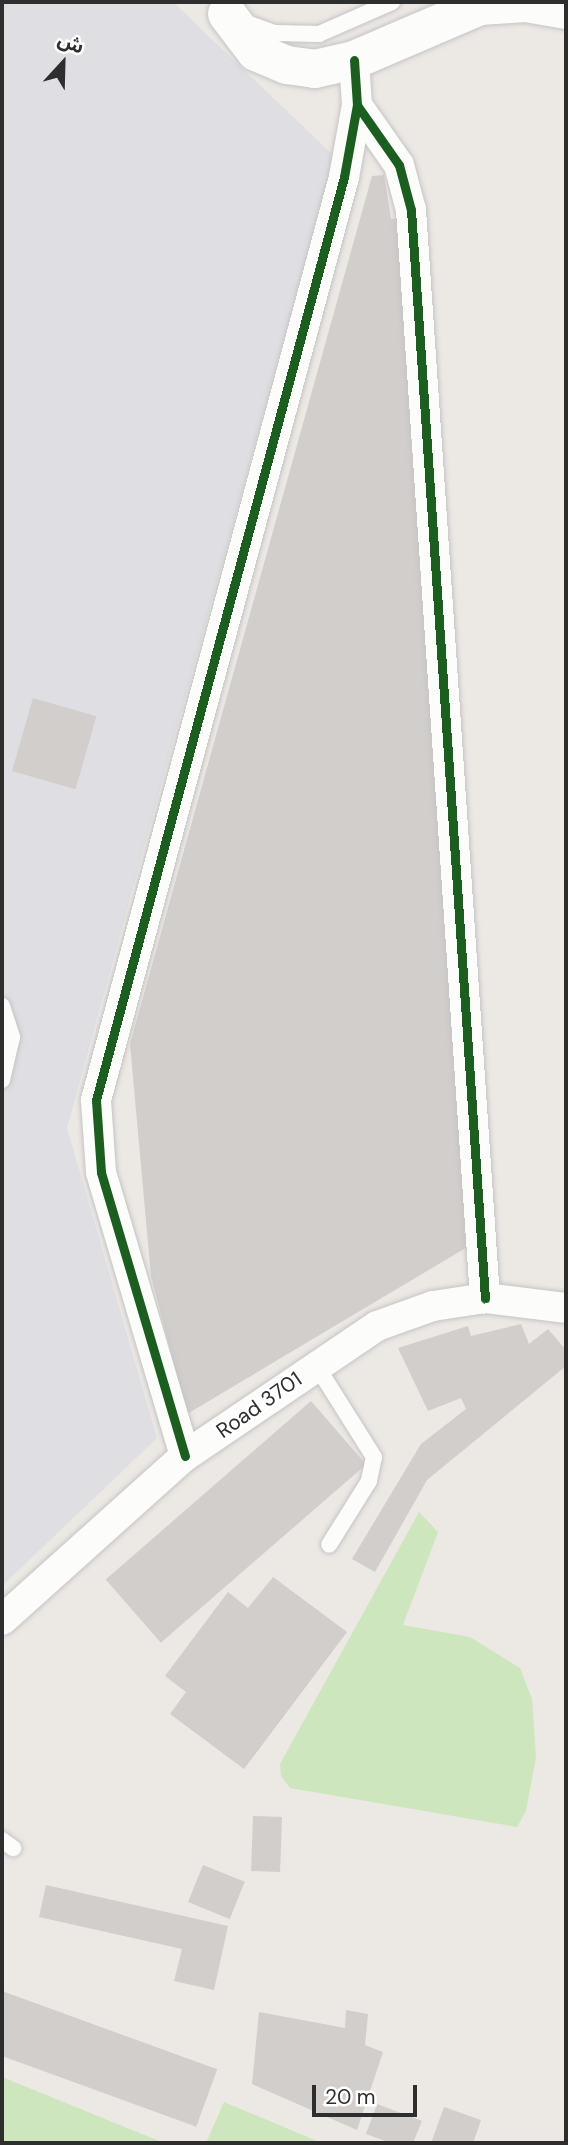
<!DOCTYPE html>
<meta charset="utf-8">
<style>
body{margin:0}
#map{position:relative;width:568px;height:2145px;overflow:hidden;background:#ece8e4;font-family:"DM Sans","Noto Sans Arabic",sans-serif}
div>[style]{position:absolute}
.airport>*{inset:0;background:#dfdee2}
.green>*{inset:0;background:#cee6be}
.building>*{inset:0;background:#d1cecb;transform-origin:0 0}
.roads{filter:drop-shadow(0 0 2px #c5c4c5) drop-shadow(0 0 2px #c5c4c5)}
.service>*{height:16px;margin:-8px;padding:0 8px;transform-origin:8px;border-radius:8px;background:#fcfcfb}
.minor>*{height:30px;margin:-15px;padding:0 15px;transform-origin:15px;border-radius:15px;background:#fcfcfb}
.secondary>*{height:38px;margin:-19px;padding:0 19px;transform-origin:19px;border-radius:19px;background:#fcfcfb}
.cycleway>*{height:9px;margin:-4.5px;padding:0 4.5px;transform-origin:4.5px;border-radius:4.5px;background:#1b5e20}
span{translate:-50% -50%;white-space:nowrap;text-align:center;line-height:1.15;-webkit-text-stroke:5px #fff;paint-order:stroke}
.street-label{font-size:21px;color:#2e2e2e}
.frame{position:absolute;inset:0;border:4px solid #2e2e2e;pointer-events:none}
.north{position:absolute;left:28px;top:28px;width:70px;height:70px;-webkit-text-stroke:5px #fff;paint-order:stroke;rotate:22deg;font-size:19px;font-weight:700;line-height:28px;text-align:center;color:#2e2e2e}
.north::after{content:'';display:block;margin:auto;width:24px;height:32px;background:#2e2e2e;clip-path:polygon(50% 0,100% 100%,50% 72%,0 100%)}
.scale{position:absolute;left:312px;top:2085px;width:105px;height:32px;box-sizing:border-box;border:4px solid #2e2e2e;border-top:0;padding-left:9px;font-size:21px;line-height:24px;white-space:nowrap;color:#2e2e2e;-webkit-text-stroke:5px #fff;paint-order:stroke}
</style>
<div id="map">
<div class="airport">
<i style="clip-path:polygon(2px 2px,173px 2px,334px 156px,67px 1128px,157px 1438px,2px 1586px)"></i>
</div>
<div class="green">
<i style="clip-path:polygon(419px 1512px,438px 1532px,403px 1625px,470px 1637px,520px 1668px,532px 1699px,536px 1757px,526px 1811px,517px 1827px,290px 1788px,281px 1776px,280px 1764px)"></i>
<i style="clip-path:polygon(2px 2077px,164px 2143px,2px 2143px)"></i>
<i style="clip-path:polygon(224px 2102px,322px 2143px,206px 2143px)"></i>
</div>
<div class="building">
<i style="clip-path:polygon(384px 175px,391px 219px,404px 218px,469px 1246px,187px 1414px,151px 1276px,130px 1044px,372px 176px)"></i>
<i style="left:33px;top:698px;width:66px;height:76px;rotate:16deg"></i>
<i style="clip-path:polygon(521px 1324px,529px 1344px,548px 1329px,566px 1350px,566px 1366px,427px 1480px,375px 1572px,352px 1559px,421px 1444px,466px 1409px,461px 1398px,428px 1411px,398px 1348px,468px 1326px,471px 1336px)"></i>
<i style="left:311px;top:1401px;width:84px;height:272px;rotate:49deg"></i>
<i style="clip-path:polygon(273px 1577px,347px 1632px,244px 1769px,170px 1714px,186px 1692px,165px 1676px,228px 1592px,248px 1608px)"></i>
<i style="left:253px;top:1816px;width:29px;height:55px;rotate:2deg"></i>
<i style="left:203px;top:1865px;width:45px;height:40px;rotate:22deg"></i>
<i style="clip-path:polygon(46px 1885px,228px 1926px,214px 1990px,174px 1981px,182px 1949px,39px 1917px)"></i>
<i style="left:2px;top:1991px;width:229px;height:61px;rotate:20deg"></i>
<i style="clip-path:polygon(346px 2010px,368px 2014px,365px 2045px,383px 2052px,357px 2130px,252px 2084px,259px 2012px,345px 2028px)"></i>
<i style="clip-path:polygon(377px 2104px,422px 2121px,413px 2143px,391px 2143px,366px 2134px)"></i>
<i style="clip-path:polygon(444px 2107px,481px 2120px,473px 2143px,431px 2143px)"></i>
</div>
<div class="roads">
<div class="service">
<i style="left:244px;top:22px;width:33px;rotate:20deg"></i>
<i style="left:275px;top:33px;width:44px;rotate:1.3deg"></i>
<i style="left:319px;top:34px;width:80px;rotate:-23.7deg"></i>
<i style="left:2px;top:1006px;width:33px;rotate:72deg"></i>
<i style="left:12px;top:1037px;width:44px;rotate:103.1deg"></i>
<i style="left:316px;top:1365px;width:109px;rotate:57.8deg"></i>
<i style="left:374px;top:1457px;width:25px;rotate:102deg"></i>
<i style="left:369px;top:1481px;width:75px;rotate:122deg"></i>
<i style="left:2px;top:1840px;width:14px;rotate:36deg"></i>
</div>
<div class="minor">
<i style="left:357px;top:105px;width:73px;rotate:55deg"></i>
<i style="left:399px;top:165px;width:47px;rotate:75.1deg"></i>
<i style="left:411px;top:210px;width:1091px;rotate:86.11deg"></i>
<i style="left:185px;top:1456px;width:296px;rotate:-106.5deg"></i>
<i style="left:101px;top:1172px;width:72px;rotate:-94deg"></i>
<i style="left:96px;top:1100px;width:956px;rotate:-74.96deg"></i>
<i style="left:344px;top:177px;width:73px;rotate:-79.8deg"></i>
<i style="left:357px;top:105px;width:45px;rotate:-93.8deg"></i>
<i style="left:2px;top:1620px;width:246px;rotate:-41.9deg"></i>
<i style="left:185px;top:1456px;width:232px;rotate:-34.1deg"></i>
<i style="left:377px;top:1326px;width:59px;rotate:-19.7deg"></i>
<i style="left:433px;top:1306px;width:53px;rotate:-8.7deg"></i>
<i style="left:485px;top:1298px;width:82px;rotate:7deg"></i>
</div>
<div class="secondary">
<i style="left:227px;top:14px;width:48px;rotate:52.7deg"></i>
<i style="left:256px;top:52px;width:34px;rotate:23deg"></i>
<i style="left:287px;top:65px;width:28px;rotate:8deg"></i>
<i style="left:315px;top:69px;width:40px;rotate:-13deg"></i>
<i style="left:354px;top:60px;width:137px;rotate:-23.2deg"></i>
<i style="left:480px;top:6px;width:46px;rotate:-3.7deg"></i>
<i style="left:526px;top:3px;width:41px;rotate:9.9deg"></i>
</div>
</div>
<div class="cycleway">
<i style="left:357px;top:105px;width:73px;rotate:55deg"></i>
<i style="left:399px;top:165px;width:47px;rotate:75.1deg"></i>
<i style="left:411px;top:210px;width:1091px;rotate:86.11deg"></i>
<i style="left:185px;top:1456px;width:296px;rotate:-106.5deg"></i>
<i style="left:101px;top:1172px;width:72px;rotate:-94deg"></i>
<i style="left:96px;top:1100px;width:956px;rotate:-74.96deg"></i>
<i style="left:344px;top:177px;width:73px;rotate:-79.8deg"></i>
<i style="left:357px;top:105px;width:45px;rotate:-93.8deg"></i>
</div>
<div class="street-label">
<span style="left:259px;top:1405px;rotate:-35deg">Road 3701</span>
</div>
<div class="frame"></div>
<div class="north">ش</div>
<div class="scale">20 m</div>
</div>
